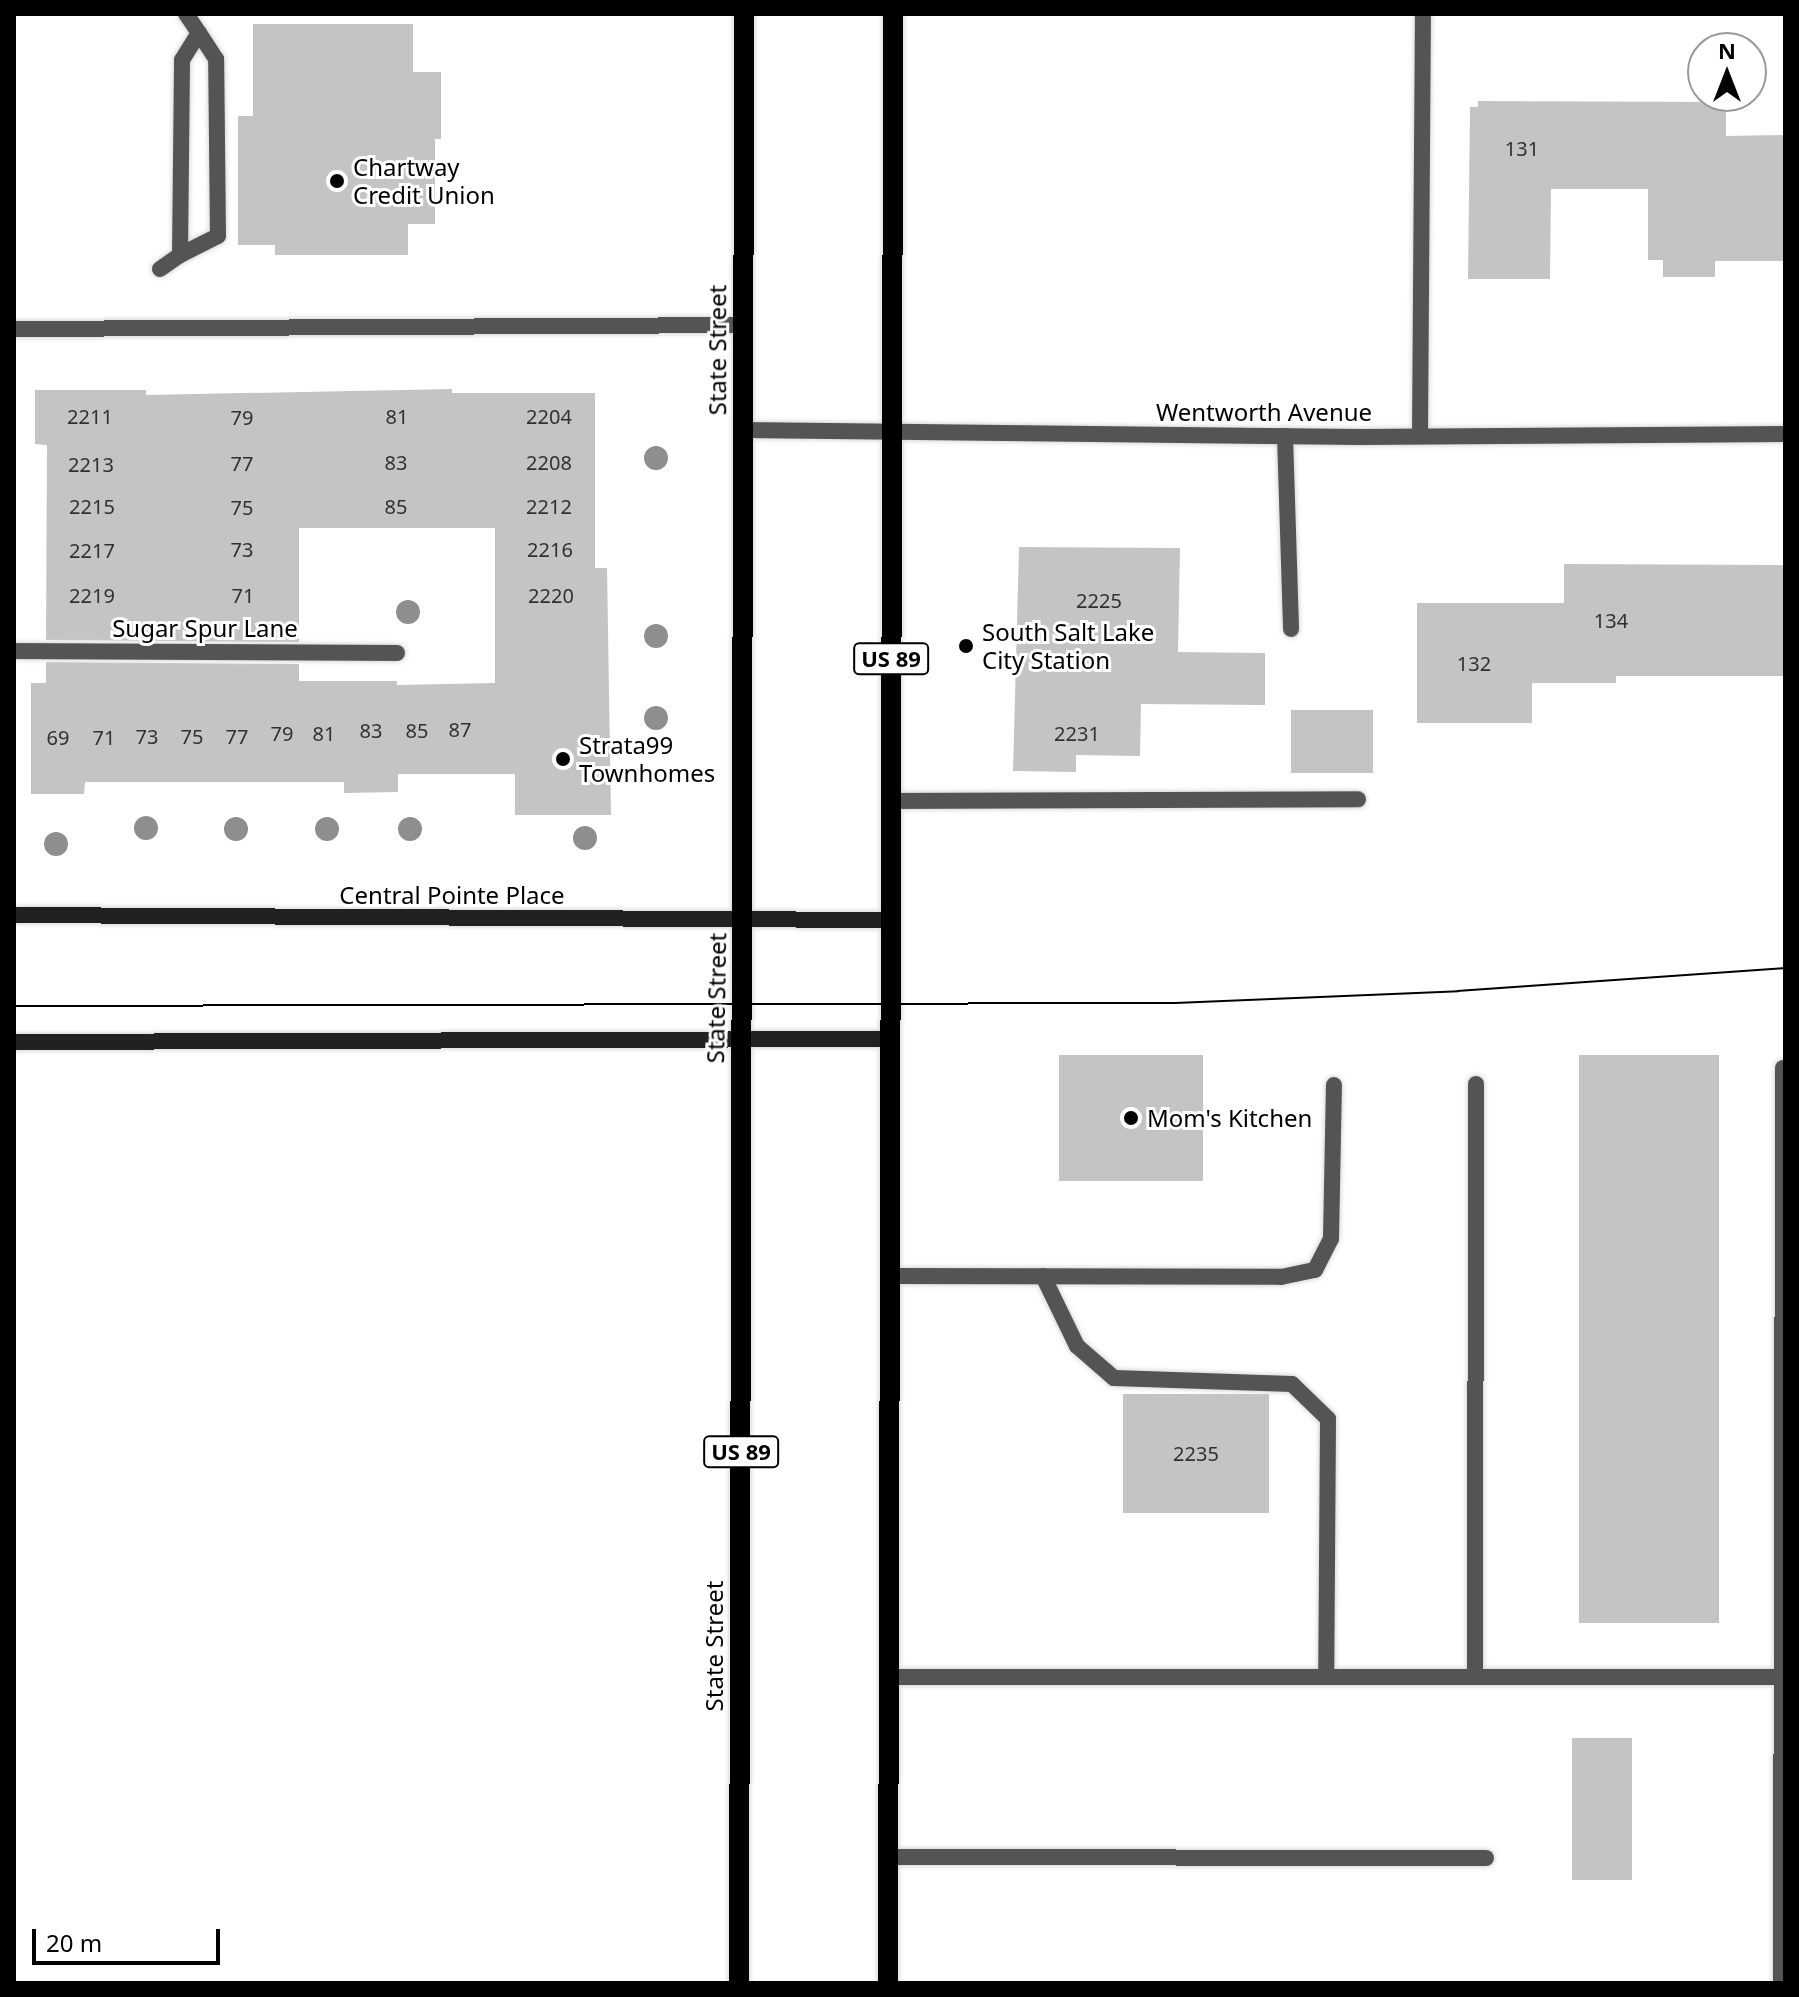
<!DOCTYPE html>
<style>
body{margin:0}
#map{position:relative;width:1799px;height:1997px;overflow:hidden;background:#fff;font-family:"Noto Sans",sans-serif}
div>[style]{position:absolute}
.building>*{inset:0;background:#c4c4c4;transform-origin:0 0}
.roads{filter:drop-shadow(0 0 2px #dbdbdb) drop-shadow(0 0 2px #dbdbdb)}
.lane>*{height:16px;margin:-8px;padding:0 8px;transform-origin:8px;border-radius:8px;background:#545454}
.street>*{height:16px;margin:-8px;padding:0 8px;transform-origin:8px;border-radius:8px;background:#545454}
.secondary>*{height:16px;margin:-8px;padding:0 8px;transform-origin:8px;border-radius:8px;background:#212121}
.primary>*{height:20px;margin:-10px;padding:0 10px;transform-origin:10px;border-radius:10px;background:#000}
.tram>*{height:2px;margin:-1px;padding:0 1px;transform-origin:1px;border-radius:1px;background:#000}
.trees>*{width:24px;height:24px;margin:-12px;border-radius:50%;background:#8e8e8e}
.dots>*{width:22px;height:22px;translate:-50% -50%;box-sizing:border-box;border:4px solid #fff;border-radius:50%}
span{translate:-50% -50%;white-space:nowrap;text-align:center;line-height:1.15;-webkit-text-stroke:6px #fff;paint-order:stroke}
.number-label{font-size:20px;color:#313131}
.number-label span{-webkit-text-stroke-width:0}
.shield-label span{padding:2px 6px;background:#fff;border:2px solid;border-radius:6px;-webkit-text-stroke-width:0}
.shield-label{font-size:22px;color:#000;font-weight:700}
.poi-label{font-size:24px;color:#000}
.left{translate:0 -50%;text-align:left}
.street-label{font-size:24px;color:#000}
.frame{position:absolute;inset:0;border:16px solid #000;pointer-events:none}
.north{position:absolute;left:1687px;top:32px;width:80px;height:80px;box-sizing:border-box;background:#fff;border:2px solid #999;border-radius:50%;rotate:0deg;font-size:22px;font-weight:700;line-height:32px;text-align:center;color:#000}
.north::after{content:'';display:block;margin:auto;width:28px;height:36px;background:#000;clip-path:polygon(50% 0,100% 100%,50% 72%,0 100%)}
.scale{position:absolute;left:32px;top:1929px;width:188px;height:36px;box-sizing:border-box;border:4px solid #000;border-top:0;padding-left:10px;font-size:24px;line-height:28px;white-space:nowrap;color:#000;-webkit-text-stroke:6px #fff;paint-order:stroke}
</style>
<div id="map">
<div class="building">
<i style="clip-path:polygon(253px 24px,413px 24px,413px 72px,441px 72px,441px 139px,435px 139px,435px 224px,408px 224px,408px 255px,275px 255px,275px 245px,238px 245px,238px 116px,253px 116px)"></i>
<i style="clip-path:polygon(1478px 101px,1726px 102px,1726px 136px,1785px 135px,1785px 261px,1715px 261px,1715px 277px,1663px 277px,1663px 260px,1648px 260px,1648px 189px,1551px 189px,1550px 279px,1468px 279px,1470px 107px,1478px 107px)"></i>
<i style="clip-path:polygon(452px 389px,452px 393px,595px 393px,595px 568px,607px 568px,611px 815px,515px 815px,515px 774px,398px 774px,398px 792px,344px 793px,344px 782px,85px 782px,84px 794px,31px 794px,31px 683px,46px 683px,46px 662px,299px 664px,299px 681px,397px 681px,397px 685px,495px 683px,495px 528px,299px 528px,299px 642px,46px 640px,47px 445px,35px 444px,35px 390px,146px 390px,146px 395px)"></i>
<i style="clip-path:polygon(1019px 547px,1180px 548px,1178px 652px,1265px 653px,1265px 705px,1141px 704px,1140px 756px,1076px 755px,1076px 772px,1013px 771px)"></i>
<i style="clip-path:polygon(1564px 564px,1785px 565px,1785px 676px,1616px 676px,1616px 683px,1532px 683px,1532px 723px,1417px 723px,1417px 603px,1564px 603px)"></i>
<i style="left:1373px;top:710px;width:63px;height:82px;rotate:90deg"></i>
<i style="left:1059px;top:1055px;width:144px;height:126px"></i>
<i style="left:1579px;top:1055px;width:140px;height:568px"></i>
<i style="left:1123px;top:1394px;width:146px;height:119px"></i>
<i style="left:1632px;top:1738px;width:142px;height:60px;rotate:90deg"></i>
</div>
<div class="roads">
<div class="lane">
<i style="left:180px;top:255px;width:42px;rotate:-26.6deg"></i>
<i style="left:218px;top:236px;width:177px;rotate:-90.6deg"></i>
<i style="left:216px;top:59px;width:31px;rotate:-123deg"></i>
<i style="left:160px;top:269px;width:24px;rotate:-35deg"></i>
<i style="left:180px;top:255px;width:195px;rotate:-89.4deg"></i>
<i style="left:182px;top:60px;width:32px;rotate:-58deg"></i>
<i style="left:199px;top:33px;width:23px;rotate:-124deg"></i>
<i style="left:14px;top:329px;width:729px;rotate:-0.31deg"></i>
<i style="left:1285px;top:436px;width:193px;rotate:88.2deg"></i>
<i style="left:1420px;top:436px;width:422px;rotate:-89.6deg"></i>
<i style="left:14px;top:651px;width:383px;rotate:0.3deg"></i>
<i style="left:891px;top:801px;width:467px;rotate:-0.2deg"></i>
<i style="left:890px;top:1276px;width:391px;rotate:0.1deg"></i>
<i style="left:1281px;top:1277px;width:35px;rotate:-12deg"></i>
<i style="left:1315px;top:1270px;width:35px;rotate:-63deg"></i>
<i style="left:1331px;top:1239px;width:154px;rotate:-88.9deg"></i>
<i style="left:1043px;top:1276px;width:78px;rotate:64.1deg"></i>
<i style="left:1077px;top:1346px;width:49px;rotate:40.9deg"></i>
<i style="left:1114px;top:1378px;width:178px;rotate:1.9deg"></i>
<i style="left:1292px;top:1384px;width:50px;rotate:44.2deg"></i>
<i style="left:1328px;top:1419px;width:258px;rotate:90.4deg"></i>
<i style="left:889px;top:1677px;width:892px"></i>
<i style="left:1475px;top:1677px;width:593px;rotate:-89.9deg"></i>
<i style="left:888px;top:1857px;width:598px;rotate:0.1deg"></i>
<i style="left:1781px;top:1983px;width:915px;rotate:-89.87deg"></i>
</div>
<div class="street">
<i style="left:742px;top:430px;width:618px;rotate:0.65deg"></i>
<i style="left:1360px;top:437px;width:425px;rotate:-0.4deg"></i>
</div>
<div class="secondary">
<i style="left:14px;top:915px;width:877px;rotate:0.33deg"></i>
<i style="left:14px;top:1042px;width:877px;rotate:-0.2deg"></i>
</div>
<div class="primary">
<i style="left:739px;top:1983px;width:1969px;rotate:-89.85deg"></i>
<i style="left:888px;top:1983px;width:1969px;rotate:-89.85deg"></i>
</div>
</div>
<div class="tram">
<i style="left:14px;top:1006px;width:1162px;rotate:-0.15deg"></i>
<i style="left:1176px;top:1003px;width:282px;rotate:-2.4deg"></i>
<i style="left:1458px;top:991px;width:328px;rotate:-4deg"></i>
</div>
<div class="trees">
<i style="left:656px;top:458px"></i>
<i style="left:408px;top:612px"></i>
<i style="left:656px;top:636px"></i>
<i style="left:656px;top:718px"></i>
<i style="left:146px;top:828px"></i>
<i style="left:236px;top:829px"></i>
<i style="left:327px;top:829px"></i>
<i style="left:410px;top:829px"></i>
<i style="left:585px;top:838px"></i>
<i style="left:56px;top:844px"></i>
</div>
<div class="dots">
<i style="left:337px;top:181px;background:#000"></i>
<i style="left:966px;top:646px;background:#000"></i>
<i style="left:563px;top:759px;background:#000"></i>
<i style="left:1131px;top:1118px;background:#000"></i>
</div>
<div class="number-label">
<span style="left:1522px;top:148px">131</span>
<span style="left:90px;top:416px">2211</span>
<span style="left:397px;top:416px">81</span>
<span style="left:549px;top:416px">2204</span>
<span style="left:242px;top:417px">79</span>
<span style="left:396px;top:462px">83</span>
<span style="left:549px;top:462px">2208</span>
<span style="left:242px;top:463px">77</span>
<span style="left:91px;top:464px">2213</span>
<span style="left:92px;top:506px">2215</span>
<span style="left:396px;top:506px">85</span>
<span style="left:549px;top:506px">2212</span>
<span style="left:242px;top:507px">75</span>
<span style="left:242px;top:549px">73</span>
<span style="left:550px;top:549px">2216</span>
<span style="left:92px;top:550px">2217</span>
<span style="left:92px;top:595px">2219</span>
<span style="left:243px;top:595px">71</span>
<span style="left:551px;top:595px">2220</span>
<span style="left:1099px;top:600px">2225</span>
<span style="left:1611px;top:620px">134</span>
<span style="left:1474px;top:663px">132</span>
<span style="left:460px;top:729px">87</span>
<span style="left:371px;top:730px">83</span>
<span style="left:417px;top:730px">85</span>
<span style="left:282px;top:733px">79</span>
<span style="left:324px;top:733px">81</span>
<span style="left:1077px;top:733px">2231</span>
<span style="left:147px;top:736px">73</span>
<span style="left:192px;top:736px">75</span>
<span style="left:237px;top:736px">77</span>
<span style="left:58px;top:737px">69</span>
<span style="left:104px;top:737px">71</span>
<span style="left:1196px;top:1453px">2235</span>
</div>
<div class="shield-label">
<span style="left:891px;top:659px">US 89</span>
<span style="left:741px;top:1452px">US 89</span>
</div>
<div class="poi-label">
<span class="left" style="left:353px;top:181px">Chartway<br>Credit Union</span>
<span class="left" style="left:982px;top:646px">South Salt Lake<br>City Station</span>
<span class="left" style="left:579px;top:759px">Strata99<br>Townhomes</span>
<span class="left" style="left:1147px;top:1118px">Mom's Kitchen</span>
</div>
<div class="street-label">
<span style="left:717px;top:350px;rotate:-90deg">State Street</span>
<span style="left:1264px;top:412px">Wentworth Avenue</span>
<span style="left:205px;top:628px">Sugar Spur Lane</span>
<span style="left:452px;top:895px">Central Pointe Place</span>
<span style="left:716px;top:998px;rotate:-89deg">State Street</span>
<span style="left:714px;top:1646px;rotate:-90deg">State Street</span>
</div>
<div class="frame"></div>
<div class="north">N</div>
<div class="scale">20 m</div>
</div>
